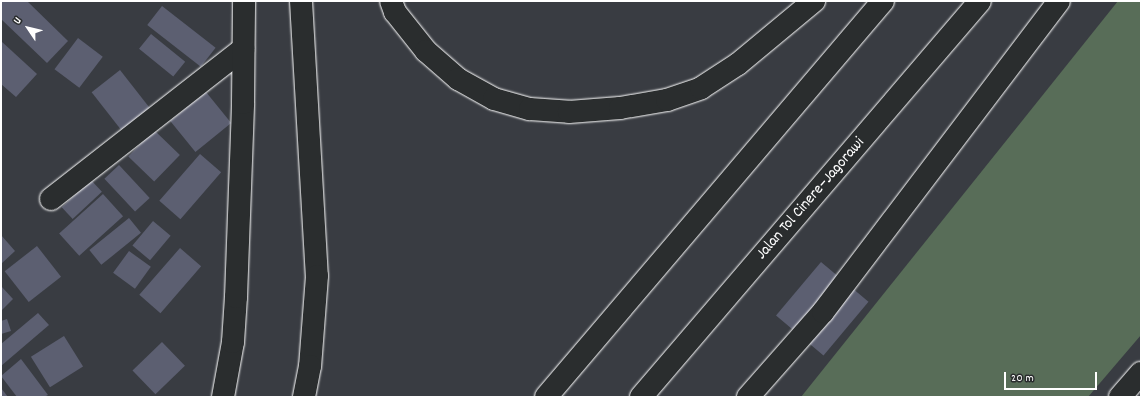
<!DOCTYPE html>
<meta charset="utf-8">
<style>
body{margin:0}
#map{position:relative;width:1142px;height:398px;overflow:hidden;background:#393c42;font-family:Dekko,sans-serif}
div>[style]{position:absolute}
.green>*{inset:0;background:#586d58}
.building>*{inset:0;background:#5c5f71;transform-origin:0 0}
.roads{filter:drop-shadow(0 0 1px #fff) drop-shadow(0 0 1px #fff)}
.minor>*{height:22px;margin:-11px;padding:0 11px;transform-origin:11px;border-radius:11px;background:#2a2d2e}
.trunk>*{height:22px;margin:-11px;padding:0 11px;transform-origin:11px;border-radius:11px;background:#2a2d2e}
.motorway>*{height:22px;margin:-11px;padding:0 11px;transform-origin:11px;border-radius:11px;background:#2a2d2e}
span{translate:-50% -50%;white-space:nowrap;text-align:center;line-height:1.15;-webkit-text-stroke:3.5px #2a2d2e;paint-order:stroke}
.street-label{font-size:16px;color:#fff}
.frame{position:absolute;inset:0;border:2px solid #fff;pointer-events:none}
.north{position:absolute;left:8px;top:8px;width:40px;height:40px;-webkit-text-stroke:3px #2a2d2e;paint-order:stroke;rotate:305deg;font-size:11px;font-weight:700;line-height:16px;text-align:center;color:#fff}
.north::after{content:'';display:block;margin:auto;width:14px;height:18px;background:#fff;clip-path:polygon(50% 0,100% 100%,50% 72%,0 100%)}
.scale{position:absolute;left:1004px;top:372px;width:93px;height:18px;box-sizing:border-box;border:2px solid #fff;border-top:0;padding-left:5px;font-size:12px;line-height:14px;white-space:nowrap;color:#fff;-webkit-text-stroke:3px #2a2d2e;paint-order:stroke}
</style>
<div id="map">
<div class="green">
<i style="clip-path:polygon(1118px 1px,1141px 1px,1141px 335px,1088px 397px,801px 397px)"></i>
</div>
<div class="building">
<i style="clip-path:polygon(1px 1px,27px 1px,68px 41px,47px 63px,1px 19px)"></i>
<i style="left:162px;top:6px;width:68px;height:24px;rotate:38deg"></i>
<i style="left:151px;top:34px;width:44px;height:19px;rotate:39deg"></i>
<i style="left:78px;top:38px;width:31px;height:39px;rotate:37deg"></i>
<i style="clip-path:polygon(1px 41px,37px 74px,16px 97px,1px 84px)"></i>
<i style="left:120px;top:70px;width:49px;height:36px;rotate:52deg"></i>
<i style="left:206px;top:92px;width:40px;height:46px;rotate:51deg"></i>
<i style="left:154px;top:130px;width:36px;height:37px;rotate:44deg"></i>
<i style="left:200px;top:154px;width:28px;height:62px;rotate:41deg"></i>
<i style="left:119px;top:165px;width:45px;height:20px;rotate:47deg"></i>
<i style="left:91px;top:180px;width:16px;height:40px;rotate:47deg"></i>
<i style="left:103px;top:194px;width:30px;height:59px;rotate:48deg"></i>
<i style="left:129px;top:218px;width:19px;height:51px;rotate:51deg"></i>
<i style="left:153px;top:221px;width:23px;height:32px;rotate:40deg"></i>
<i style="clip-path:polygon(1px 235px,15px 251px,1px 264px)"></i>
<i style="left:37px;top:246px;width:39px;height:41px;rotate:52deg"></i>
<i style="left:180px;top:248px;width:28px;height:62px;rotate:41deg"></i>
<i style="left:129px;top:251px;width:27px;height:27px;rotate:36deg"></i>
<i style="left:821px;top:262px;width:62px;height:70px;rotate:40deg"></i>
<i style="clip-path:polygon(1px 286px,13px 299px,1px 311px)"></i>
<i style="clip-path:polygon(38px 313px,49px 325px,1px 366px,1px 344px)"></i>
<i style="clip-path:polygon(7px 319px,11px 331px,1px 334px,1px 321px)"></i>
<i style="left:64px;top:336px;width:36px;height:39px;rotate:58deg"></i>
<i style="left:162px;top:342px;width:33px;height:41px;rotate:46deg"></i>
<i style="clip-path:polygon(21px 359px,48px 395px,44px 397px,17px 397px,1px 376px)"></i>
<i style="clip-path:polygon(1px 388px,8px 397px,1px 397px)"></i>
</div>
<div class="roads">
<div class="minor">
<i style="left:51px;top:199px;width:244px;rotate:-38deg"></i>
<i style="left:223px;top:397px;width:56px;rotate:-79.7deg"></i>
<i style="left:233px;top:342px;width:45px;rotate:-86.2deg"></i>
<i style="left:236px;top:297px;width:194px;rotate:-87.9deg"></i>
<i style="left:243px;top:103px;width:102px;rotate:-89.4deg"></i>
</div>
<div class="trunk">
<i style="left:1120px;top:397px;width:32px;rotate:-49deg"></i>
</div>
<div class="motorway">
<i style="left:301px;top:1px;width:275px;rotate:86.7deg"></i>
<i style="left:317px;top:276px;width:90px;rotate:94.4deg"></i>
<i style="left:310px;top:366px;width:32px;rotate:101deg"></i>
<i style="left:391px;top:1px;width:12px;rotate:70deg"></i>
<i style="left:395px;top:12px;width:50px;rotate:51.5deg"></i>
<i style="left:426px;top:51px;width:43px;rotate:41.2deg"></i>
<i style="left:458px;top:79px;width:41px;rotate:29.1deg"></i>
<i style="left:494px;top:99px;width:37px;rotate:16deg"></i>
<i style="left:530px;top:109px;width:39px;rotate:4deg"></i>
<i style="left:569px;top:112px;width:51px;rotate:-4.5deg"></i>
<i style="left:620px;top:108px;width:48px;rotate:-9.7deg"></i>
<i style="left:667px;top:100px;width:36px;rotate:-19deg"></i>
<i style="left:701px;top:88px;width:44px;rotate:-33deg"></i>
<i style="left:738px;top:64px;width:99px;rotate:-39.7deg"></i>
<i style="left:546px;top:397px;width:520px;rotate:-49.6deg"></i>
<i style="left:641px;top:397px;width:521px;rotate:-49.43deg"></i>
<i style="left:748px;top:397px;width:113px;rotate:-48.6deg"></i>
<i style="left:823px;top:312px;width:390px;rotate:-52.8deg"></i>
</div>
</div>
<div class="street-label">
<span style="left:811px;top:199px;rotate:-49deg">Jalan Tol Cinere–Jagorawi</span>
</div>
<div class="frame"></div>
<div class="north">U</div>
<div class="scale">20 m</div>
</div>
